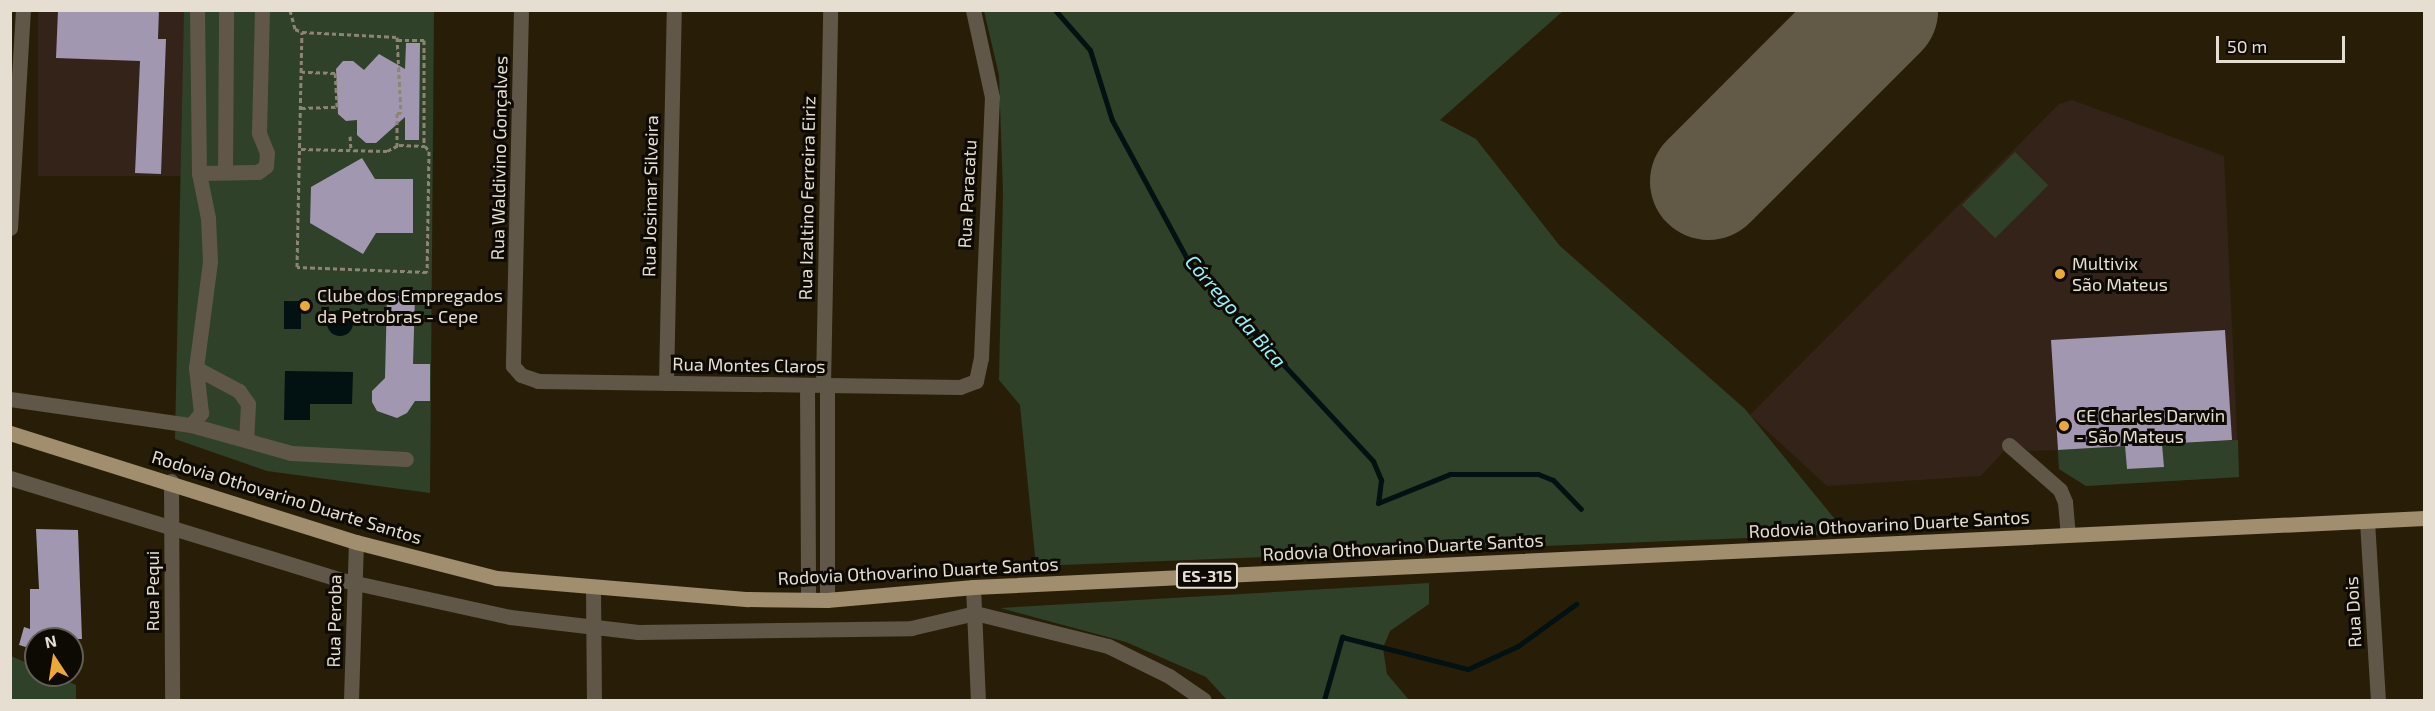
<!DOCTYPE html>
<meta charset="utf-8">
<style>
body{margin:0}
#map{position:relative;width:2435px;height:711px;overflow:hidden;background:#281e08;font-family:"Exo 2",sans-serif}
div>[style]{position:absolute}
.education>*{inset:0;background:#332319;transform-origin:0 0}
.green>*{inset:0;background:#2f4128;transform-origin:0 0}
.water>*{inset:0;background:#021112;transform-origin:0 0}
.round{border-radius:50%}
.stream>*{height:5px;margin:-2.5px;padding:0 2.5px;transform-origin:2.5px;border-radius:2.5px;background:#021112}
.runway>*{height:117px;margin:-58.5px;padding:0 58.5px;transform-origin:58.5px;border-radius:58.5px;background:#625a46}
.building>*{inset:0;background:#a297b0}
.path>*{height:3px;margin-top:-1.5px;transform-origin:0;background:repeating-linear-gradient(90deg,#8d8473 0 4.5px,transparent 0 7.5px)}
.minor>*{height:15px;margin:-7.5px;padding:0 7.5px;transform-origin:7.5px;border-radius:7.5px;background:#605748}
.major>*{height:15px;margin:-7.5px;padding:0 7.5px;transform-origin:7.5px;border-radius:7.5px;background:#a08e6e}
.dots>*{width:16px;height:16px;translate:-50% -50%;box-sizing:border-box;border:3px solid #0d0903;border-radius:50%}
span{translate:-50% -50%;white-space:nowrap;text-align:center;line-height:1.15;-webkit-text-stroke:6px #0d0903;paint-order:stroke}
.shield-label span{padding:2px 4px;background:#0d0903;border:2px solid;border-radius:4px;-webkit-text-stroke-width:0}
.shield-label{font-size:16px;color:#e5ded1;font-weight:700}
.street-label{font-size:18px;color:#e5ded1}
.poi-label{font-size:18px;color:#e5ded1}
.left{translate:0 -50%;text-align:left}
.water-label{font-size:20px;color:#96f2fc;font-style:italic}
.frame{position:absolute;inset:0;border:12px solid #e5ded1;pointer-events:none}
.north{position:absolute;left:24px;top:627px;width:60px;height:60px;box-sizing:border-box;background:#0d0903;border:2px solid #635e55;border-radius:50%;rotate:348deg;font-size:16px;font-weight:700;line-height:24px;text-align:center;color:#e5ded1}
.north::after{content:'';display:block;margin:auto;width:21px;height:27px;background:#eba939;clip-path:polygon(50% 0,100% 100%,50% 72%,0 100%)}
.scale{position:absolute;left:2216px;top:36px;width:129px;height:27px;box-sizing:border-box;border:3px solid #e5ded1;border-top:0;padding-left:8px;font-size:18px;line-height:21px;white-space:nowrap;color:#e5ded1;-webkit-text-stroke:4px #0d0903;paint-order:stroke}
</style>
<div id="map">
<div class="education">
<i style="left:38px;top:11px;width:146px;height:165px"></i>
<i style="clip-path:polygon(2072px 100px,2224px 156px,2239px 477px,2086px 486px,2059px 469px,2057px 450px,2029px 451px,2014px 440px,1981px 476px,1827px 486px,1750px 415px,2059px 104px)"></i>
</div>
<div class="green">
<i style="clip-path:polygon(184px 11px,434px 11px,430px 493px,267px 471px,175px 439px)"></i>
<i style="clip-path:polygon(984px 11px,1563px 11px,1440px 120px,1476px 139px,1560px 246px,1745px 409px,1847px 534px,1036px 566px,1020px 405px,999px 380px,1003px 193px,999px 75px)"></i>
<i style="left:2015px;top:152px;width:47px;height:75px;rotate:45deg"></i>
<i style="clip-path:polygon(2238px 440px,2239px 477px,2086px 486px,2059px 469px,2058px 450px,2125px 446px,2127px 469px,2163px 467px,2162px 444px)"></i>
<i style="clip-path:polygon(1429px 583px,1429px 604px,1390px 631px,1383px 648px,1387px 674px,1409px 700px,1227px 700px,1206px 677px,1126px 642px,1000px 608px)"></i>
<i style="clip-path:polygon(11px 656px,36px 667px,36px 675px,53px 675px,76px 685px,76px 700px,11px 700px)"></i>
</div>
<div class="water">
<i style="left:301px;top:301px;width:28px;height:17px;rotate:90deg"></i>
<i class="round" style="left:327px;top:310px;width:26px;height:26px"></i>
<i style="clip-path:polygon(285px 371px,353px 372px,352px 404px,310px 404px,310px 420px,284px 420px)"></i>
</div>
<div class="stream">
<i style="left:1055px;top:10px;width:53px;rotate:48.8deg"></i>
<i style="left:1090px;top:50px;width:73px;rotate:72.6deg"></i>
<i style="left:1112px;top:120px;width:164px;rotate:61.6deg"></i>
<i style="left:1190px;top:264px;width:269px;rotate:47.1deg"></i>
<i style="left:1373px;top:461px;width:21px;rotate:67deg"></i>
<i style="left:1381px;top:480px;width:23px;rotate:97deg"></i>
<i style="left:1378px;top:503px;width:78px;rotate:-21.9deg"></i>
<i style="left:1450px;top:474px;width:88px"></i>
<i style="left:1538px;top:474px;width:16px;rotate:22deg"></i>
<i style="left:1553px;top:480px;width:40px;rotate:46deg"></i>
<i style="left:1324px;top:700px;width:66px;rotate:-74.1deg"></i>
<i style="left:1342px;top:637px;width:130px;rotate:14.3deg"></i>
<i style="left:1468px;top:669px;width:55px;rotate:-24.7deg"></i>
<i style="left:1518px;top:646px;width:72px;rotate:-35.9deg"></i>
</div>
<div class="runway">
<i style="left:1708px;top:181px;width:242px;rotate:-45deg"></i>
</div>
<div class="building">
<i style="clip-path:polygon(58px 10px,159px 10px,158px 39px,166px 39px,161px 174px,135px 173px,140px 61px,56px 58px)"></i>
<i style="clip-path:polygon(406px 43px,420px 43px,419px 140px,405px 140px,405px 117px,376px 143px,366px 143px,357px 135px,357px 120px,346px 121px,338px 114px,336px 69px,343px 61px,353px 61px,364px 70px,379px 54px,405px 69px)"></i>
<i style="clip-path:polygon(362px 158px,375px 179px,413px 179px,413px 233px,376px 233px,363px 254px,310px 223px,311px 187px)"></i>
<i style="clip-path:polygon(387px 296px,415px 296px,413px 364px,430px 364px,430px 401px,415px 401px,407px 413px,397px 418px,377px 411px,372px 402px,372px 391px,385px 378px)"></i>
<i style="clip-path:polygon(2225px 330px,2232px 440px,2162px 444px,2164px 467px,2127px 469px,2125px 446px,2058px 450px,2051px 340px)"></i>
<i style="clip-path:polygon(36px 529px,78px 530px,82px 639px,36px 639px,36px 650px,19px 645px,24px 627px,30px 629px,30px 589px,39px 589px)"></i>
</div>
<div class="path">
<i style="left:290px;top:10px;width:20px;rotate:75deg"></i>
<i style="left:295px;top:29px;width:8px;rotate:23deg"></i>
<i style="left:397px;top:40px;width:27px"></i>
<i style="left:424px;top:40px;width:105px;rotate:90deg"></i>
<i style="left:301px;top:108px;width:36px;rotate:-2deg"></i>
<i style="left:337px;top:107px;width:34px;rotate:-93deg"></i>
<i style="left:335px;top:73px;width:33px;rotate:-178deg"></i>
<i style="left:350px;top:136px;width:14px;rotate:86deg"></i>
<i style="left:301px;top:149px;width:86px;rotate:1.3deg"></i>
<i style="left:387px;top:151px;width:13px;rotate:-27deg"></i>
<i style="left:399px;top:145px;width:26px;rotate:2deg"></i>
<i style="left:425px;top:146px;width:6px;rotate:51deg"></i>
<i style="left:429px;top:151px;width:121px;rotate:90.9deg"></i>
<i style="left:427px;top:272px;width:130px;rotate:-177.8deg"></i>
<i style="left:297px;top:267px;width:235px;rotate:-88.8deg"></i>
<i style="left:302px;top:32px;width:95px;rotate:3deg"></i>
<i style="left:397px;top:37px;width:76px;rotate:87deg"></i>
<i style="left:401px;top:113px;width:4px;rotate:180deg"></i>
<i style="left:397px;top:113px;width:33px;rotate:90deg"></i>
</div>
<div class="minor">
<i style="left:197px;top:10px;width:163px;rotate:89.3deg"></i>
<i style="left:199px;top:173px;width:59px;rotate:-1deg"></i>
<i style="left:258px;top:172px;width:10px;rotate:-37deg"></i>
<i style="left:266px;top:166px;width:13px;rotate:-86deg"></i>
<i style="left:267px;top:153px;width:22px;rotate:-112deg"></i>
<i style="left:259px;top:133px;width:123px;rotate:-88.6deg"></i>
<i style="left:521px;top:10px;width:356px;rotate:91.3deg"></i>
<i style="left:513px;top:366px;width:12px;rotate:48deg"></i>
<i style="left:521px;top:375px;width:18px;rotate:19deg"></i>
<i style="left:538px;top:381px;width:422px;rotate:0.8deg"></i>
<i style="left:960px;top:387px;width:17px;rotate:-21deg"></i>
<i style="left:976px;top:381px;width:24px;rotate:-78deg"></i>
<i style="left:981px;top:358px;width:261px;rotate:-87.6deg"></i>
<i style="left:992px;top:97px;width:89px;rotate:-102.3deg"></i>
<i style="left:225px;top:171px;width:161px;rotate:-89.6deg"></i>
<i style="left:10px;top:228px;width:218px;rotate:-86.6deg"></i>
<i style="left:196px;top:368px;width:49px;rotate:28.1deg"></i>
<i style="left:239px;top:391px;width:16px;rotate:55deg"></i>
<i style="left:248px;top:404px;width:34px;rotate:93deg"></i>
<i style="left:666px;top:383px;width:373px;rotate:-88.8deg"></i>
<i style="left:807px;top:385px;width:214px;rotate:89.7deg"></i>
<i style="left:823px;top:385px;width:375px;rotate:-88.9deg"></i>
<i style="left:827px;top:386px;width:214px;rotate:90deg"></i>
<i style="left:10px;top:399px;width:183px;rotate:8.2deg"></i>
<i style="left:191px;top:425px;width:104px;rotate:15.6deg"></i>
<i style="left:291px;top:453px;width:115px;rotate:3deg"></i>
<i style="left:191px;top:425px;width:16px;rotate:-50deg"></i>
<i style="left:201px;top:413px;width:45px;rotate:-96.3deg"></i>
<i style="left:196px;top:368px;width:108px;rotate:-82.5deg"></i>
<i style="left:210px;top:261px;width:43px;rotate:-92.7deg"></i>
<i style="left:208px;top:218px;width:46px;rotate:-101.3deg"></i>
<i style="left:2009px;top:445px;width:68px;rotate:41.4deg"></i>
<i style="left:2060px;top:490px;width:13px;rotate:67deg"></i>
<i style="left:2065px;top:502px;width:33px;rotate:85deg"></i>
<i style="left:10px;top:478px;width:347px;rotate:17.1deg"></i>
<i style="left:342px;top:580px;width:172px;rotate:12.4deg"></i>
<i style="left:510px;top:617px;width:129px;rotate:6.7deg"></i>
<i style="left:638px;top:632px;width:273px;rotate:-0.8deg"></i>
<i style="left:911px;top:628px;width:66px;rotate:-13.2deg"></i>
<i style="left:975px;top:613px;width:137px;rotate:13.9deg"></i>
<i style="left:1108px;top:646px;width:68px;rotate:26.2deg"></i>
<i style="left:1169px;top:676px;width:42px;rotate:34.4deg"></i>
<i style="left:171px;top:481px;width:219px;rotate:89.7deg"></i>
<i style="left:2367px;top:521px;width:179px;rotate:86.5deg"></i>
<i style="left:973px;top:587px;width:113px;rotate:87.5deg"></i>
<i style="left:593px;top:589px;width:111px;rotate:89.5deg"></i>
<i style="left:351px;top:700px;width:158px;rotate:-88.2deg"></i>
</div>
<div class="major">
<i style="left:10px;top:433px;width:363px;rotate:17.5deg"></i>
<i style="left:356px;top:542px;width:145px;rotate:14.4deg"></i>
<i style="left:496px;top:578px;width:253px;rotate:4.8deg"></i>
<i style="left:748px;top:599px;width:79px;rotate:0.7deg"></i>
<i style="left:827px;top:600px;width:147px;rotate:-5.1deg"></i>
<i style="left:973px;top:587px;width:1453px;rotate:-2.72deg"></i>
</div>
<div class="dots">
<i style="left:2060px;top:274px;background:#eba939"></i>
<i style="left:305px;top:306px;background:#eba939"></i>
<i style="left:2064px;top:426px;background:#eba939"></i>
</div>
<div class="shield-label">
<span style="left:1207px;top:576px">ES-315</span>
</div>
<div class="street-label">
<span style="left:499px;top:158px;rotate:-89deg">Rua Waldivino Gonçalves</span>
<span style="left:967px;top:194px;rotate:-87deg">Rua Paracatu</span>
<span style="left:650px;top:196px;rotate:-89deg">Rua Josimar Silveira</span>
<span style="left:807px;top:198px;rotate:-89deg">Rua Izaltino Ferreira Eiriz</span>
<span style="left:749px;top:365px;rotate:1deg">Rua Montes Claros</span>
<span style="left:287px;top:497px;rotate:17deg">Rodovia Othovarino Duarte Santos</span>
<span style="left:1889px;top:524px;rotate:-3deg">Rodovia Othovarino Duarte Santos</span>
<span style="left:1403px;top:547px;rotate:-3deg">Rodovia Othovarino Duarte Santos</span>
<span style="left:918px;top:571px;rotate:-3deg">Rodovia Othovarino Duarte Santos</span>
<span style="left:152px;top:591px;rotate:-90deg">Rua Pequi</span>
<span style="left:2353px;top:612px;rotate:-93deg">Rua Dois</span>
<span style="left:334px;top:621px;rotate:-89deg">Rua Peroba</span>
</div>
<div class="poi-label">
<span class="left" style="left:2072px;top:274px">Multivix<br>São Mateus</span>
<span class="left" style="left:317px;top:306px">Clube dos Empregados<br>da Petrobras - Cepe</span>
<span class="left" style="left:2076px;top:426px">CE Charles Darwin<br>- São Mateus</span>
</div>
<div class="water-label">
<span style="left:1236px;top:311px;rotate:49deg">Córrego da Bica</span>
</div>
<div class="frame"></div>
<div class="north">N</div>
<div class="scale">50 m</div>
</div>
